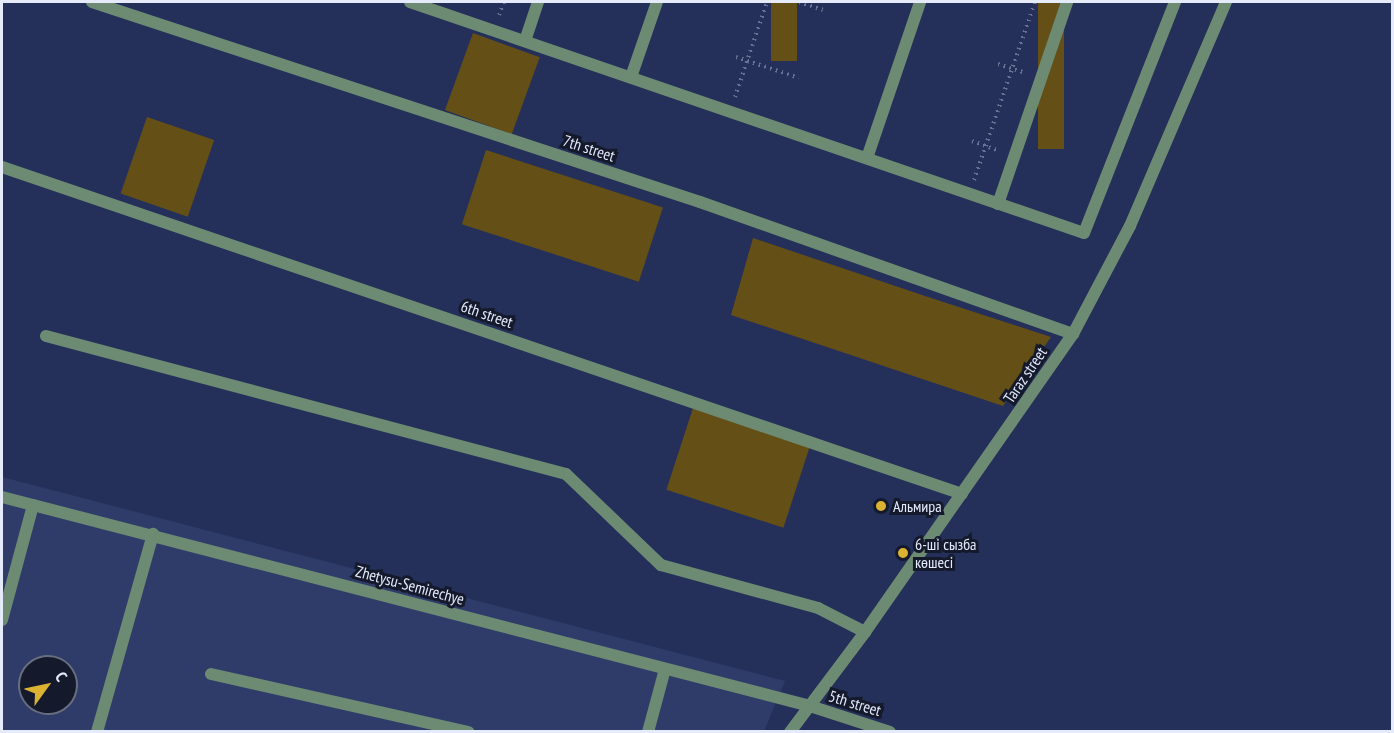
<!DOCTYPE html>
<meta charset="utf-8">
<style>
body{margin:0}
#map{position:relative;width:1394px;height:733px;overflow:hidden;background:#243059;font-family:"PT Sans Narrow",sans-serif}
div>[style]{position:absolute}
.built>*{inset:0;background:#2f3c6a}
.green>*{inset:0;background:#645016;transform-origin:0 0}
.path>*{height:4px;margin-top:-2px;transform-origin:0;background:repeating-linear-gradient(90deg,#687292 0 1.5px,transparent 0 6px)}
.service>*{height:12px;margin:-6px;padding:0 6px;transform-origin:6px;border-radius:6px;background:#6d8b72}
.minor>*{height:12px;margin:-6px;padding:0 6px;transform-origin:6px;border-radius:6px;background:#6d8b72}
.tertiary>*{height:12px;margin:-6px;padding:0 6px;transform-origin:6px;border-radius:6px;background:#6d8b72}
.dots>*{width:16px;height:16px;translate:-50% -50%;box-sizing:border-box;border:3px solid #141a2c;border-radius:50%}
span{translate:-50% -50%;white-space:nowrap;text-align:center;line-height:1.15;-webkit-text-stroke:6px #141a2c;paint-order:stroke}
.street-label{font-size:16px;color:#e5ebfa}
.poi-label{font-size:16px;color:#e5ebfa}
.left{translate:0 -50%;text-align:left}
.frame{position:absolute;inset:0;border:3px solid #e5ebfa;pointer-events:none}
.north{position:absolute;left:18px;top:655px;width:60px;height:60px;box-sizing:border-box;background:#141a2c;border:2px solid #686e7e;border-radius:50%;rotate:57deg;font-size:16px;font-weight:700;line-height:24px;text-align:center;color:#e5ebfa}
.north::after{content:'';display:block;margin:auto;width:21px;height:27px;background:#dcb233;clip-path:polygon(50% 0,100% 100%,50% 72%,0 100%)}
</style>
<div id="map">
<div class="built">
<i style="clip-path:polygon(evenodd,2px 477px,785px 681px,764px 731px,2px 731px,2px 477px,30px 667px,66px 667px,66px 703px,30px 703px,30px 667px)"></i>
</div>
<div class="green">
<i style="left:771px;top:2px;width:26px;height:59px"></i>
<i style="left:1038px;top:2px;width:26px;height:147px"></i>
<i style="left:473px;top:33px;width:71px;height:82px;rotate:20deg"></i>
<i style="left:147px;top:117px;width:71px;height:81px;rotate:19deg"></i>
<i style="left:486px;top:150px;width:186px;height:78px;rotate:18deg"></i>
<i style="clip-path:polygon(753px 238px,928px 297px,1051px 337px,1003px 406px,731px 315px)"></i>
<i style="left:693px;top:408px;width:123px;height:86px;rotate:18deg"></i>
</div>
<div class="path">
<i style="left:799px;top:2px;width:25px;rotate:18deg"></i>
<i style="left:499px;top:15px;width:14px;rotate:-69deg"></i>
<i style="left:736px;top:57px;width:66px;rotate:18.4deg"></i>
<i style="left:998px;top:64px;width:29px;rotate:18deg"></i>
<i style="left:735px;top:97px;width:100px;rotate:-71.4deg"></i>
<i style="left:972px;top:141px;width:29px;rotate:20deg"></i>
<i style="left:974px;top:180px;width:188px;rotate:-71.1deg"></i>
</div>
<div class="service">
<i style="left:410px;top:2px;width:712px;rotate:18.92deg"></i>
<i style="left:1084px;top:233px;width:248px;rotate:-68.5deg"></i>
<i style="left:525px;top:41px;width:41px;rotate:-71.6deg"></i>
<i style="left:631px;top:77px;width:79px;rotate:-70.9deg"></i>
<i style="left:867px;top:158px;width:165px;rotate:-71.2deg"></i>
<i style="left:998px;top:204px;width:213px;rotate:-71.1deg"></i>
<i style="left:46px;top:336px;width:538px;rotate:14.86deg"></i>
<i style="left:566px;top:474px;width:132px;rotate:43.8deg"></i>
<i style="left:661px;top:565px;width:163px;rotate:15.3deg"></i>
<i style="left:818px;top:608px;width:53px;rotate:27.1deg"></i>
<i style="left:2px;top:497px;width:835px;rotate:14.5deg"></i>
<i style="left:2px;top:620px;width:119px;rotate:-74.9deg"></i>
<i style="left:211px;top:674px;width:264px;rotate:12.7deg"></i>
<i style="left:97px;top:732px;width:206px;rotate:-74.2deg"></i>
<i style="left:648px;top:732px;width:65px;rotate:-74.9deg"></i>
</div>
<div class="minor">
<i style="left:92px;top:2px;width:640px;rotate:18.21deg"></i>
<i style="left:700px;top:202px;width:396px;rotate:19.5deg"></i>
<i style="left:2px;top:167px;width:1014px;rotate:18.81deg"></i>
<i style="left:810px;top:706px;width:84px;rotate:18deg"></i>
</div>
<div class="tertiary">
<i style="left:790px;top:732px;width:125px;rotate:-53.1deg"></i>
<i style="left:865px;top:632px;width:363px;rotate:-55.1deg"></i>
<i style="left:1073px;top:334px;width:122px;rotate:-62.2deg"></i>
<i style="left:1130px;top:226px;width:244px;rotate:-66.8deg"></i>
</div>
<div class="dots">
<i style="left:881px;top:506px;background:#dcb233"></i>
<i style="left:903px;top:553px;background:#dcb233"></i>
</div>
<div class="street-label">
<span style="left:589px;top:148px;rotate:18deg">7th street</span>
<span style="left:487px;top:314px;rotate:19deg">6th street</span>
<span style="left:1025px;top:375px;rotate:-56deg">Taraz street</span>
<span style="left:410px;top:585px;rotate:15deg">Zhetysu-Semirechye</span>
<span style="left:855px;top:703px;rotate:17deg">5th street</span>
</div>
<div class="poi-label">
<span class="left" style="left:893px;top:506px">Альмира</span>
<span class="left" style="left:915px;top:553px">6-ші сызба<br>көшесі</span>
</div>
<div class="frame"></div>
<div class="north">С</div>
</div>
